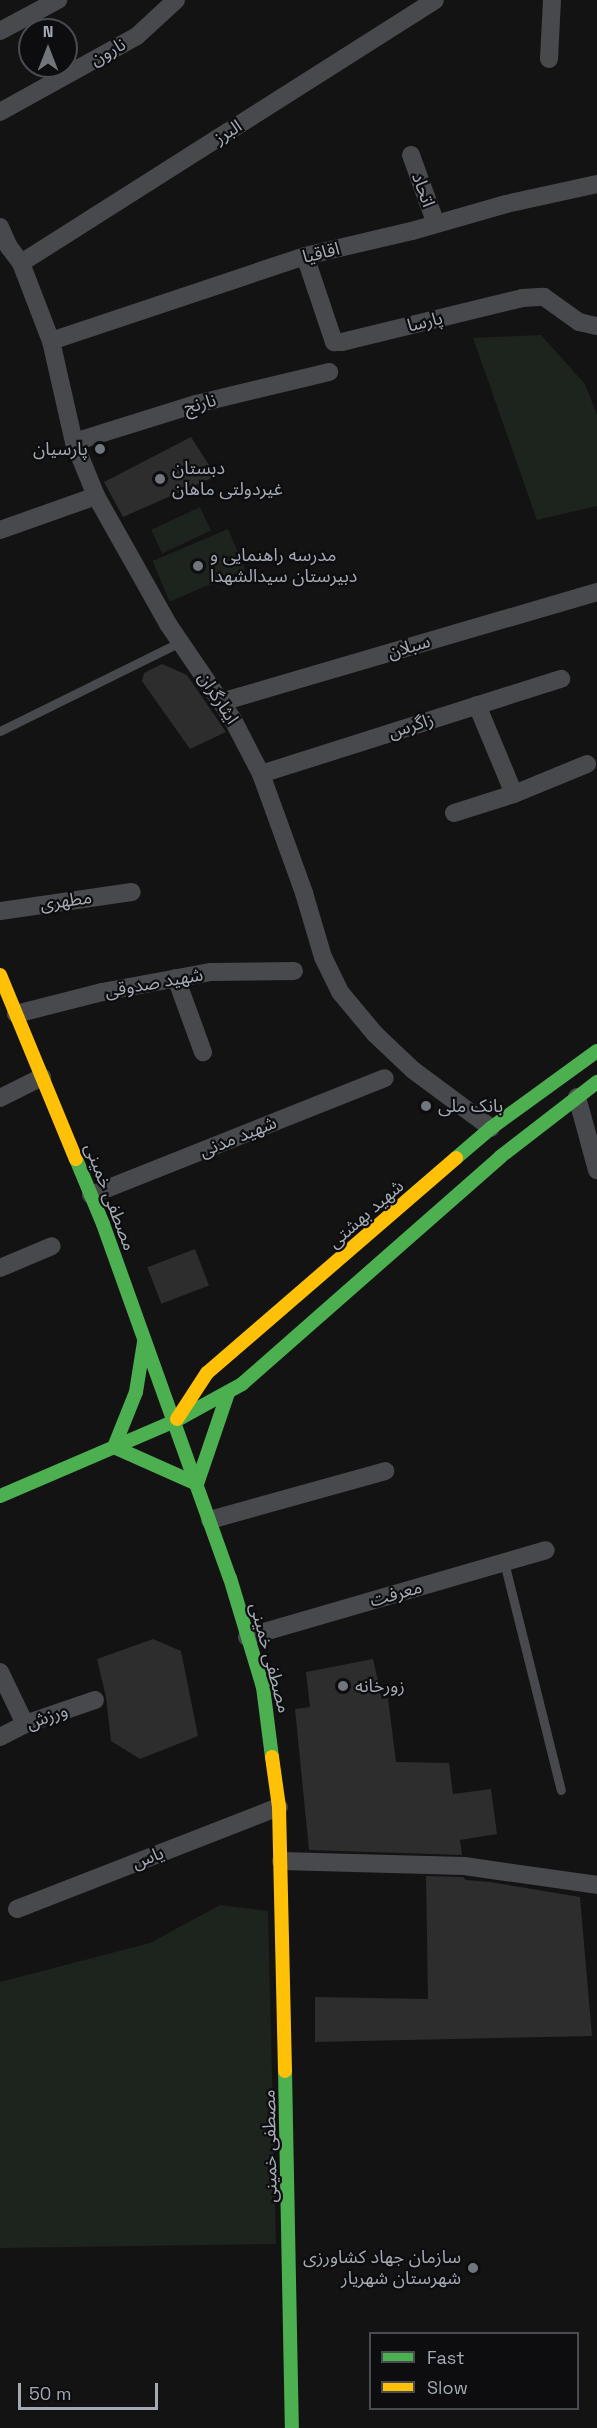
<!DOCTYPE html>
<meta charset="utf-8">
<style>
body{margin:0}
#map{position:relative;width:597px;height:2428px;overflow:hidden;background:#131313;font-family:"Space Grotesk","Noto Sans Arabic",sans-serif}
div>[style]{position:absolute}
.green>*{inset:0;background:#1d231d;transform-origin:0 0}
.building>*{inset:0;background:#2d2d2e;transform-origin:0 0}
.lane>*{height:9px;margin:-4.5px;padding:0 4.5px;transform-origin:4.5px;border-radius:4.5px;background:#47494c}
.street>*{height:18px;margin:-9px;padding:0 9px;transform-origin:9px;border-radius:9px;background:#47494c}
.fast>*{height:14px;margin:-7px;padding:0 7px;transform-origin:7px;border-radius:7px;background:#4caf50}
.slow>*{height:14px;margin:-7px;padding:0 7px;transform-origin:7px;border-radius:7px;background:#ffc107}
.dots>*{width:16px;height:16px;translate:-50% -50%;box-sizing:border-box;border:3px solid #0d0d0f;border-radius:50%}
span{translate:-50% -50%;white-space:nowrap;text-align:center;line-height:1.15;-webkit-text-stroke:4.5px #0d0d0f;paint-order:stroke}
.street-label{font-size:18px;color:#a3aab4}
.poi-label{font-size:18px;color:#a3aab4}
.right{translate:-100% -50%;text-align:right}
.left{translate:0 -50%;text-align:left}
.legend{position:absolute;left:369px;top:2332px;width:210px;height:78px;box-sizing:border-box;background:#0d0d0f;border:2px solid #494c51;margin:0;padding:8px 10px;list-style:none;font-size:18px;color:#a3aab4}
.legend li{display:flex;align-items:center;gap:12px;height:30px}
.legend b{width:30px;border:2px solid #494c51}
.north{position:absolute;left:18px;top:18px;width:60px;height:60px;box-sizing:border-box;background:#0d0d0f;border:2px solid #494c51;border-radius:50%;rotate:0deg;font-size:16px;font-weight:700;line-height:24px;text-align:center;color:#a3aab4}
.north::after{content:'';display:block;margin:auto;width:21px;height:27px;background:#71757c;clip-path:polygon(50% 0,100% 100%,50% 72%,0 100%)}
.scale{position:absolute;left:18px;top:2383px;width:140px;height:27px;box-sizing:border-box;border:3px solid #a3aab4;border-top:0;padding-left:8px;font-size:18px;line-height:21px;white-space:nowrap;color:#a3aab4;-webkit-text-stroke:4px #0d0d0f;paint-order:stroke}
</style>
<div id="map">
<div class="green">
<i style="clip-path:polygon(541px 335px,585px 384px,597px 415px,597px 506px,537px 520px,473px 338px)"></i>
<i style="left:200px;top:507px;width:26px;height:54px;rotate:65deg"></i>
<i style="left:228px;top:529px;width:44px;height:82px;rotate:67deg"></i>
<i style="clip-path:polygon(220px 1905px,268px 1911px,276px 2244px,0 2248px,0 1982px,150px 1943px)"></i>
</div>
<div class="building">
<i style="clip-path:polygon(191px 437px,216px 476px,123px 517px,104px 482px)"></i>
<i style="clip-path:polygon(162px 664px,187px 675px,226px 732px,190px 749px,142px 681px,144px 673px)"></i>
<i style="left:195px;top:1249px;width:39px;height:51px;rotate:69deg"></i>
<i style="clip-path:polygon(153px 1639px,181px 1651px,198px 1736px,140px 1759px,111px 1741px,106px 1697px,97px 1659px)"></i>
<i style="clip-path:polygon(373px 1659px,382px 1699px,388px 1698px,396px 1762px,449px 1763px,453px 1794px,491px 1789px,497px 1834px,460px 1840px,462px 1855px,309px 1850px,295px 1709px,310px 1707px,306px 1672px)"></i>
<i style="clip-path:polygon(426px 1876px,463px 1877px,466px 1880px,490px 1882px,580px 1897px,592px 2036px,315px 2042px,315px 1997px,428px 1999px)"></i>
</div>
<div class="lane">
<i style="left:0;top:731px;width:201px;rotate:-26.3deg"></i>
<i style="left:504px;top:1562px;width:235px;rotate:76deg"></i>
</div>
<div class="street">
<i style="left:0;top:31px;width:66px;rotate:-28.1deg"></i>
<i style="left:549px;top:59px;width:59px;rotate:-87.1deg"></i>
<i style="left:0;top:112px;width:157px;rotate:-29deg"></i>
<i style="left:137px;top:36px;width:53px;rotate:-42.7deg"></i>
<i style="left:411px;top:155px;width:73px;rotate:70.1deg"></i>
<i style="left:0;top:227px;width:22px;rotate:66deg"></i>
<i style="left:9px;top:247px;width:20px;rotate:53deg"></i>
<i style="left:21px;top:263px;width:84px;rotate:69deg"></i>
<i style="left:51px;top:341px;width:104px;rotate:77.2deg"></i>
<i style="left:74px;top:442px;width:58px;rotate:67.8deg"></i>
<i style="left:96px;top:496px;width:147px;rotate:60.6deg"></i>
<i style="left:168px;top:624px;width:114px;rotate:55.8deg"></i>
<i style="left:232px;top:718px;width:63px;rotate:62.6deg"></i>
<i style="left:261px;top:774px;width:127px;rotate:70.1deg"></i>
<i style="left:304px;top:893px;width:67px;rotate:73.5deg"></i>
<i style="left:323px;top:957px;width:39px;rotate:64deg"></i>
<i style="left:340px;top:992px;width:55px;rotate:50.2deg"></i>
<i style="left:375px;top:1034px;width:52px;rotate:43.5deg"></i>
<i style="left:413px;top:1070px;width:97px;rotate:36.6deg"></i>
<i style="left:305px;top:256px;width:91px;rotate:71.4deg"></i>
<i style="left:334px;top:342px;width:8px"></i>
<i style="left:342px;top:342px;width:185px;rotate:-13.7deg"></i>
<i style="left:522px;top:298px;width:22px;rotate:-3deg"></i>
<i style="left:544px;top:297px;width:43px;rotate:35.5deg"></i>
<i style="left:579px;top:322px;width:18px;rotate:13deg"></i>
<i style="left:21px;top:263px;width:490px;rotate:-32.4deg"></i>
<i style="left:51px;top:341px;width:268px;rotate:-18.5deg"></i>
<i style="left:305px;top:256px;width:110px;rotate:-13.2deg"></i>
<i style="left:412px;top:231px;width:98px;rotate:-16deg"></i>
<i style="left:506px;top:204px;width:93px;rotate:-12.4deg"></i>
<i style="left:74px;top:442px;width:128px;rotate:-17.3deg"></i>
<i style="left:196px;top:404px;width:137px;rotate:-13.5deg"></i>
<i style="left:0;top:530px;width:102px;rotate:-19.5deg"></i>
<i style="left:221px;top:702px;width:392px;rotate:-16.3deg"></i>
<i style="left:477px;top:705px;width:96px;rotate:67.4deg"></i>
<i style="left:261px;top:774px;width:315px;rotate:-17.6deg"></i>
<i style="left:454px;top:813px;width:63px;rotate:-17.6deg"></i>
<i style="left:514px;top:794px;width:79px;rotate:-22.3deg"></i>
<i style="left:0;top:911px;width:133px;rotate:-8.2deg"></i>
<i style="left:176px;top:978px;width:79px;rotate:70deg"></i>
<i style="left:16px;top:1014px;width:89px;rotate:-14.3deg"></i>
<i style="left:102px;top:992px;width:111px;rotate:-10.4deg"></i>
<i style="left:211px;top:972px;width:83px;rotate:-0.7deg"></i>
<i style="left:577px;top:1097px;width:76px;rotate:74.7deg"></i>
<i style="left:0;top:1098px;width:47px;rotate:-26.6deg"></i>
<i style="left:91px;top:1195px;width:316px;rotate:-21.7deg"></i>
<i style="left:0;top:1268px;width:56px;rotate:-22.9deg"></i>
<i style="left:210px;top:1520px;width:182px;rotate:-15.6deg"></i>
<i style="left:247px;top:1637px;width:311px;rotate:-16.2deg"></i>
<i style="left:0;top:1672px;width:58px;rotate:64.3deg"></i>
<i style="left:0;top:1737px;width:28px;rotate:-27deg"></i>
<i style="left:25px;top:1724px;width:74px;rotate:-18.9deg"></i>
<i style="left:281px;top:1861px;width:183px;rotate:1.6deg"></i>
<i style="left:464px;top:1866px;width:134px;rotate:8.1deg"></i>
<i style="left:17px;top:1909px;width:281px;rotate:-21.3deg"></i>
</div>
<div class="fast">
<i style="left:456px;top:1158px;width:46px;rotate:-40.6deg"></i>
<i style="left:491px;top:1128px;width:131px;rotate:-36deg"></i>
<i style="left:76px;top:1159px;width:70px;rotate:67.4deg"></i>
<i style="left:103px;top:1224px;width:376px;rotate:70.3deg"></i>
<i style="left:230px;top:1578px;width:114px;rotate:73.2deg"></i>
<i style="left:263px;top:1687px;width:71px;rotate:82.7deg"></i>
<i style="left:144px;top:1342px;width:51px;rotate:99.1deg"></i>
<i style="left:136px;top:1392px;width:59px;rotate:111.8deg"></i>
<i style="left:114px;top:1447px;width:91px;rotate:24deg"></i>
<i style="left:197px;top:1484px;width:96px;rotate:-71.2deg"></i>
<i style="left:0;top:1496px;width:190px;rotate:-23.2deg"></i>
<i style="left:175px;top:1421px;width:77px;rotate:-28.9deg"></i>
<i style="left:242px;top:1384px;width:344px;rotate:-41.3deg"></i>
<i style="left:500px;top:1157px;width:123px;rotate:-37.7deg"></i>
<i style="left:285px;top:2071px;width:357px;rotate:88.9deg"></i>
</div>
<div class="slow">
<i style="left:0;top:975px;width:199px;rotate:67.6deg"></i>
<i style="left:177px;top:1419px;width:55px;rotate:-56.9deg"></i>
<i style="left:207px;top:1373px;width:329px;rotate:-40.8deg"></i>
<i style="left:272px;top:1757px;width:50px;rotate:82deg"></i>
<i style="left:279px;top:1807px;width:264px;rotate:88.7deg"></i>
</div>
<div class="dots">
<i style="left:100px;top:449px;background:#71757c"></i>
<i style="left:160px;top:479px;background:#71757c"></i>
<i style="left:198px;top:566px;background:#71757c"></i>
<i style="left:426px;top:1106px;background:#71757c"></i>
<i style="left:343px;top:1686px;background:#71757c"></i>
<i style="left:473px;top:2268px;background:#71757c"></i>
</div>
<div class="street-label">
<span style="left:108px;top:52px;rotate:-29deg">نارون</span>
<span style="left:228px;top:132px;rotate:-32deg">البرز</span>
<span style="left:423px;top:190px;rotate:70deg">اتحاد</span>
<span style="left:321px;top:253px;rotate:-14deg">اقاقیا</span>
<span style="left:425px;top:322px;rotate:-14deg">پارسا</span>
<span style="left:200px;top:404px;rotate:-15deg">نارنج</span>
<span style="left:409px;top:647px;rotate:-16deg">سبلان</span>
<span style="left:218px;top:698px;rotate:57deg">ایثارگران</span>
<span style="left:411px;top:726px;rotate:-18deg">زاگرس</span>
<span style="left:66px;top:901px;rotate:-8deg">مطهری</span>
<span style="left:154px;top:983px;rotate:-10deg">شهید صدوقی</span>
<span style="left:238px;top:1137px;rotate:-22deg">شهید مدنی</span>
<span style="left:110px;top:1197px;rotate:69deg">مصطفی خمینی</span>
<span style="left:366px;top:1214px;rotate:-41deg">شهید بهشتی</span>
<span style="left:396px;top:1594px;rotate:-16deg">معرفت</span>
<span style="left:270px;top:1658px;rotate:75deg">مصطفی خمینی</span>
<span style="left:47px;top:1717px;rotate:-20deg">ورزش</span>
<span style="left:148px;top:1858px;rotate:-21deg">یاس</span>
<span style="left:270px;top:2146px;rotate:-91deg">مصطفی خمینی</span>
</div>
<div class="poi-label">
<span class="right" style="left:88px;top:449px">پارسیان</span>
<span class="left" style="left:172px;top:479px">دبستان<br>غیردولتی ماهان</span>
<span class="left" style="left:210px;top:566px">مدرسه راهنمایی و<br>دبیرستان سیدالشهدا</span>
<span class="left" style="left:438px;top:1106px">بانک ملی</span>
<span class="left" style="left:355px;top:1686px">زورخانه</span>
<span class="right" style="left:461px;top:2268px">سازمان جهاد کشاورزی<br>شهرستان شهریار</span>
</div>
<ul class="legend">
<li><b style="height:8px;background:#4caf50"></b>Fast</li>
<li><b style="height:8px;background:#ffc107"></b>Slow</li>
</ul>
<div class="north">N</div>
<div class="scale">50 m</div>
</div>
